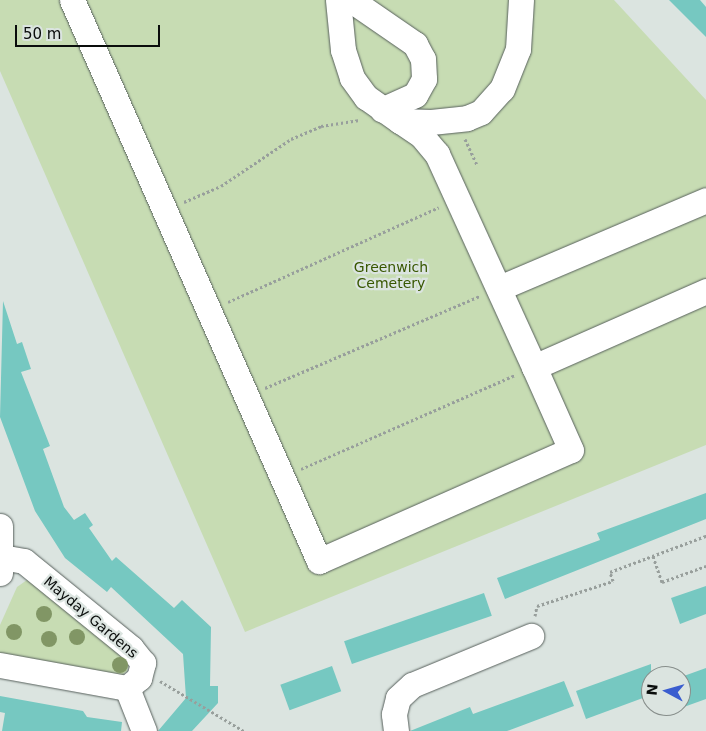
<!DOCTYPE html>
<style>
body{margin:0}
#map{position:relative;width:706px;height:731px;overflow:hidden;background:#dbe4e0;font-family:"DejaVu Sans",sans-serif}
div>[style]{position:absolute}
.green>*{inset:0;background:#c7dcb3}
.building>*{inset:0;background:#76c8c1;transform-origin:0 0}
.path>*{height:3px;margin-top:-1.5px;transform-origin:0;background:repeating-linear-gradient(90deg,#989f9c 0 2.5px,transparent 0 5px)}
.roads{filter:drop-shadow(0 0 1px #57605c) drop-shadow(0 0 1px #57605c)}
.minor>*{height:25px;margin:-12.5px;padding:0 12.5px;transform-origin:12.5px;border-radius:12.5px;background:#fff}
.trees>*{width:16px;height:16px;margin:-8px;border-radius:50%;background:#819665}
span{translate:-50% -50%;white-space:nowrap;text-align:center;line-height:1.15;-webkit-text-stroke:4.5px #dbe4e0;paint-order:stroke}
.park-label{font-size:14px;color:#385701}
.street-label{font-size:14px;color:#0a0d0c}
.north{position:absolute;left:641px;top:666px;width:50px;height:50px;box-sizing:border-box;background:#dbe4e0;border:1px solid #878e8b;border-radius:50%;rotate:276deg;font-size:14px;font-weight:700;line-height:20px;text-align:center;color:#0a0d0c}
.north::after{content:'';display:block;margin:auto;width:18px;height:22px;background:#3a5dcf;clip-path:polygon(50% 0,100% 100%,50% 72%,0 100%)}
.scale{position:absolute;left:15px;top:25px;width:145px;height:22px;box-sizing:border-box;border:2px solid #0a0d0c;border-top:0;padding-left:6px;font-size:15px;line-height:18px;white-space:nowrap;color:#0a0d0c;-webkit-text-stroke:4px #dbe4e0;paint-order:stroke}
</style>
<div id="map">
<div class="green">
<i style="clip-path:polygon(0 0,614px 0,706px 100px,706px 445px,245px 632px,0 71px)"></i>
<i style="clip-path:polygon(27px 580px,35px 582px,123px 652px,129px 663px,127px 671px,120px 677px,0 657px,0 625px,17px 587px)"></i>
</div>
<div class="building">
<i style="clip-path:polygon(669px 0,700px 0,706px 7px,706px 37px)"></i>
<i style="clip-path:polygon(3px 301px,17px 344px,22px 342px,31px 369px,21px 372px,50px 446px,43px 449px,64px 507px,74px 520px,85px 513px,93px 525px,89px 528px,112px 561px,116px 557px,174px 608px,182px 600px,211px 627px,210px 686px,218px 686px,218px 703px,192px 731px,158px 731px,186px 698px,183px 654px,111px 587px,107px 592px,65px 558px,35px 511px,0 417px)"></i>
<i style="clip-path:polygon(706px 493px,706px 519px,505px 599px,497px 578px,600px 540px,597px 533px)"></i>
<i style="clip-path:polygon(706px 586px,706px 614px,680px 624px,671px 598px)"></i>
<i style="left:484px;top:593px;width:24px;height:148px;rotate:71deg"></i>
<i style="clip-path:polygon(651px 664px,651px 695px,586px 719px,576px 691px)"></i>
<i style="left:332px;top:666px;width:27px;height:55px;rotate:70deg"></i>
<i style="clip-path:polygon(706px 668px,706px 699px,681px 708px,681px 677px)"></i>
<i style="clip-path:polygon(564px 681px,574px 706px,507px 731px,410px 731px,470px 707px,473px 714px)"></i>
<i style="clip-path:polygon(0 696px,83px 711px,87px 717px,122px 722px,121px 731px,2px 731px,5px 713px,0 712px)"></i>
</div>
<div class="path">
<i style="left:465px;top:139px;width:29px;rotate:65deg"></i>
<i style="left:184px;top:202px;width:40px;rotate:-23.4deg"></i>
<i style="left:221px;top:186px;width:84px;rotate:-33.9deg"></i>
<i style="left:291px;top:139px;width:33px;rotate:-23deg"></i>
<i style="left:321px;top:126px;width:39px;rotate:-9deg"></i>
<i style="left:228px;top:302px;width:231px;rotate:-24.2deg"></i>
<i style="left:265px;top:388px;width:234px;rotate:-23.2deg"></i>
<i style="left:301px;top:469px;width:234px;rotate:-23.7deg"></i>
<i style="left:653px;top:556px;width:28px;rotate:71deg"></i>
<i style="left:662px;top:582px;width:47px;rotate:-20deg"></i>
<i style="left:535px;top:616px;width:10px;rotate:-79deg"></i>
<i style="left:537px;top:606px;width:80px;rotate:-18.2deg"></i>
<i style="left:613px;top:581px;width:9px;rotate:-108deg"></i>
<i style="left:610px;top:572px;width:103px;rotate:-20.6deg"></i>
<i style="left:160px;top:681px;width:98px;rotate:30.8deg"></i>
</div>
<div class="roads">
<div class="minor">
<i style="left:72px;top:0;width:613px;rotate:66.24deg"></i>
<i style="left:319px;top:561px;width:275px;rotate:-23.8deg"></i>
<i style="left:571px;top:450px;width:91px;rotate:-114deg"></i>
<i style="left:534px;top:367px;width:188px;rotate:-23.8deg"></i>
<i style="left:338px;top:0;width:50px;rotate:84.3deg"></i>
<i style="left:343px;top:50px;width:29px;rotate:72deg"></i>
<i style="left:352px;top:78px;width:24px;rotate:54deg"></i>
<i style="left:366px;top:97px;width:42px;rotate:35.2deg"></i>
<i style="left:400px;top:121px;width:31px;rotate:2deg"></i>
<i style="left:431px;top:122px;width:36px;rotate:-6deg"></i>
<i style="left:467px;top:118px;width:15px;rotate:-23deg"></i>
<i style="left:481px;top:112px;width:31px;rotate:-48deg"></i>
<i style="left:502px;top:89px;width:43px;rotate:-68.2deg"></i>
<i style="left:518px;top:49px;width:49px;rotate:-86.5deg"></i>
<i style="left:351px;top:0;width:78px;rotate:34.5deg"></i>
<i style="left:415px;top:44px;width:17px;rotate:62deg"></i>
<i style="left:423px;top:59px;width:20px;rotate:87deg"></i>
<i style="left:424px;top:79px;width:18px;rotate:119deg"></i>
<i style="left:415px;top:95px;width:36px;rotate:156deg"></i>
<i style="left:400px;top:121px;width:25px;rotate:34deg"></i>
<i style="left:421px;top:135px;width:25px;rotate:50deg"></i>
<i style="left:437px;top:154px;width:234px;rotate:65.5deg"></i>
<i style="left:499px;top:288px;width:225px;rotate:-23deg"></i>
<i style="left:0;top:526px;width:47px;rotate:90deg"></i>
<i style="left:0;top:665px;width:129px;rotate:10.3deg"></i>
<i style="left:127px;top:688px;width:16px;rotate:-40deg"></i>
<i style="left:139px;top:678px;width:16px;rotate:-75deg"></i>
<i style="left:143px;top:663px;width:19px;rotate:-129deg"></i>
<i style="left:131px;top:648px;width:138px;rotate:-140.9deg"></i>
<i style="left:24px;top:561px;width:23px;rotate:-170deg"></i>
<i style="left:127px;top:688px;width:46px;rotate:68.4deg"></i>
<i style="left:396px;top:731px;width:17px;rotate:-97deg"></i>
<i style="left:394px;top:714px;width:16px;rotate:-76deg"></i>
<i style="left:398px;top:698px;width:19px;rotate:-43deg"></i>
<i style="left:412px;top:685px;width:129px;rotate:-22.4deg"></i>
</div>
</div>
<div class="trees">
<i style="left:44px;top:614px"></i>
<i style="left:14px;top:632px"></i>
<i style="left:77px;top:637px"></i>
<i style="left:49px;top:639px"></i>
<i style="left:120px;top:665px"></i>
</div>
<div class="park-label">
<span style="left:391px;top:275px">Greenwich<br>Cemetery</span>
</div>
<div class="street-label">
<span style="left:91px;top:617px;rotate:40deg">Mayday Gardens</span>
</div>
<div class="north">N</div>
<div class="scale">50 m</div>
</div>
